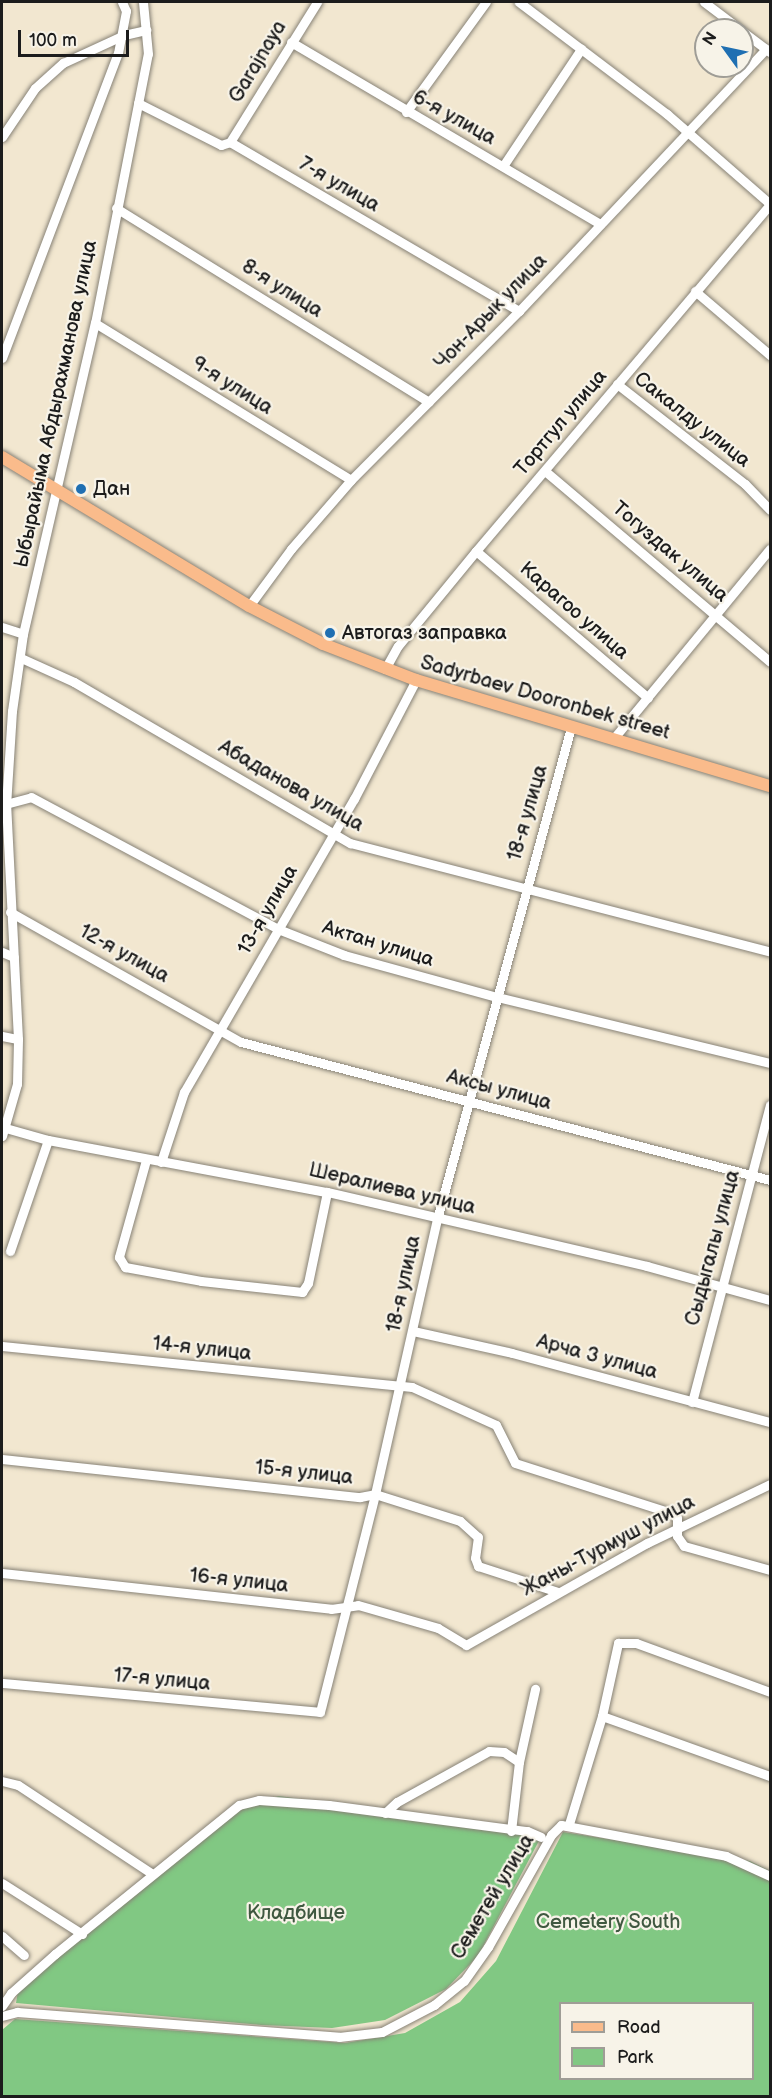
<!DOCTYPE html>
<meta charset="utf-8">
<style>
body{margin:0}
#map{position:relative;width:772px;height:2098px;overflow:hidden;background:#f2e7d0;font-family:"Balsamiq Sans",sans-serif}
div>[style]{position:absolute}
.green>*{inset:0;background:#81c883}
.roads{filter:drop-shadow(0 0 2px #878276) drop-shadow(0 0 2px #878276)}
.minor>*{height:9px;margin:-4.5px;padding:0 4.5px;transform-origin:4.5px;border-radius:4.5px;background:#fff}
.major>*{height:12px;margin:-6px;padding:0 6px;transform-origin:6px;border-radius:6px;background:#fabb8b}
.dots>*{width:16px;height:16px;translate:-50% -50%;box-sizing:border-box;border:3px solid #f7f3e8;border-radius:50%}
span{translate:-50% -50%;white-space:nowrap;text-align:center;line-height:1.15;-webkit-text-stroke:4.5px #f7f3e8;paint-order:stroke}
.street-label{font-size:20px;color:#1c1c1c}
.poi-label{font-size:20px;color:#1c1c1c}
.left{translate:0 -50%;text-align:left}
.park-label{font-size:20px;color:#3f5840}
.frame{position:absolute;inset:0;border:3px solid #1c1c1c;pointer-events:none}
.legend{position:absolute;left:559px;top:2002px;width:195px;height:78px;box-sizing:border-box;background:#f7f3e8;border:2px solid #9f9d96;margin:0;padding:8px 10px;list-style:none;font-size:18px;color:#1c1c1c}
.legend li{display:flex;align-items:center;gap:12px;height:30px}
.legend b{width:30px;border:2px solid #9f9d96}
.north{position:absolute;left:694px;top:18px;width:60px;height:60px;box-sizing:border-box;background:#f7f3e8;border:2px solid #9f9d96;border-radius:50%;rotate:303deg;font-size:16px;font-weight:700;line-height:24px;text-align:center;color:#1c1c1c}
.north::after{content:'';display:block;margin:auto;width:21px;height:27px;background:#1f6fb2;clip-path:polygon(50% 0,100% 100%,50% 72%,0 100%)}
.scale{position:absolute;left:18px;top:30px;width:111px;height:27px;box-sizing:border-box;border:3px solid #1c1c1c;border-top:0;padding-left:8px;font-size:18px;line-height:21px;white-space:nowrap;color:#1c1c1c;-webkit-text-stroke:4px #f7f3e8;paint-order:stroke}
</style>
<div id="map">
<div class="green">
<i style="clip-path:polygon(279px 1796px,521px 1829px,541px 1837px,478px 1956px,446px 1989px,385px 2020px,332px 2028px,261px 2025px,16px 2003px,18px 1991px,234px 1807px)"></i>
<i style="clip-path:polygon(evenodd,563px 1832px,750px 1861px,770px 1871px,770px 2096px,2px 2096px,2px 2030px,15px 2019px,345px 2043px,405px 2033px,460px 2002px,496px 1961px,563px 1832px,560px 2004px,752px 2004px,752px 2078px,560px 2078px,560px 2004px)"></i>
</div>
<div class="roads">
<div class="minor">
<i style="left:704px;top:2px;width:46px;rotate:37.1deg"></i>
<i style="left:742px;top:31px;width:35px;rotate:37deg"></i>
<i style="left:291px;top:42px;width:359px;rotate:30.5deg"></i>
<i style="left:138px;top:103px;width:93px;rotate:26.8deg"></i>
<i style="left:221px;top:145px;width:9px;rotate:-18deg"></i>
<i style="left:230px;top:142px;width:335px;rotate:30.3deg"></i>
<i style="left:406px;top:112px;width:136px;rotate:-54deg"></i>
<i style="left:2px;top:137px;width:59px;rotate:-56deg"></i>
<i style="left:35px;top:88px;width:38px;rotate:-42deg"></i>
<i style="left:63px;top:63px;width:67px;rotate:-24.7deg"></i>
<i style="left:124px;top:35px;width:23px;rotate:-13deg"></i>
<i style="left:230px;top:142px;width:165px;rotate:-58.1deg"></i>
<i style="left:503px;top:166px;width:141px;rotate:-56.3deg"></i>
<i style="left:116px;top:208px;width:368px;rotate:31.8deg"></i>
<i style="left:695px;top:291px;width:99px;rotate:40.5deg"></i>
<i style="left:95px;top:323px;width:300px;rotate:31.5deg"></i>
<i style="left:2px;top:358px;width:326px;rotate:-69.2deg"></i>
<i style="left:118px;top:53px;width:43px;rotate:-79.2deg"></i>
<i style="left:126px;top:11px;width:10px;rotate:-114deg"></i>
<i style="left:617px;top:384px;width:162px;rotate:38deg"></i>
<i style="left:745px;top:484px;width:36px;rotate:46deg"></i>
<i style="left:545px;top:471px;width:295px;rotate:40.3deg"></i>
<i style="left:476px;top:551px;width:226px;rotate:40.5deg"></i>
<i style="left:249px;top:606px;width:71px;rotate:-53.6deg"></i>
<i style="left:291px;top:549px;width:91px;rotate:-49deg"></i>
<i style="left:351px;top:480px;width:238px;rotate:-45.2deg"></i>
<i style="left:519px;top:311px;width:360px;rotate:-46.7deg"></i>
<i style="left:2px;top:627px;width:22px;rotate:18deg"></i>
<i style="left:21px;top:658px;width:58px;rotate:24.4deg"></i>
<i style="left:74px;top:682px;width:320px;rotate:30.3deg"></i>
<i style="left:350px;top:843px;width:434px;rotate:14.5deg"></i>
<i style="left:385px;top:669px;width:26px;rotate:-61deg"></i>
<i style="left:398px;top:646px;width:123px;rotate:-50.6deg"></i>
<i style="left:476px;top:551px;width:455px;rotate:-49.7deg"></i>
<i style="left:770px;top:204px;width:137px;rotate:-138.9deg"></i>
<i style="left:667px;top:114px;width:186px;rotate:-142.9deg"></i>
<i style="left:614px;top:738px;width:245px;rotate:-50.5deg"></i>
<i style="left:2px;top:805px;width:30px;rotate:-15deg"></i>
<i style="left:31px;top:797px;width:280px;rotate:28.1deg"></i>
<i style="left:278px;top:929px;width:71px;rotate:21.5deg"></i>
<i style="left:344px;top:955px;width:159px;rotate:15.4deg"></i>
<i style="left:497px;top:997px;width:281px;rotate:13.6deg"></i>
<i style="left:10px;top:912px;width:265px;rotate:29.4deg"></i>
<i style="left:241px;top:1042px;width:547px;rotate:14.62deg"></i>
<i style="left:2px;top:952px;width:13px;rotate:23deg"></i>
<i style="left:2px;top:1036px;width:16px;rotate:11deg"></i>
<i style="left:2px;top:1127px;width:48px;rotate:15.8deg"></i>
<i style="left:48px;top:1140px;width:284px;rotate:10.6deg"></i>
<i style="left:327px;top:1192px;width:328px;rotate:13deg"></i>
<i style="left:647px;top:1266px;width:128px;rotate:15.5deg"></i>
<i style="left:2px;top:1136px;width:54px;rotate:-73.9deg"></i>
<i style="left:17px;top:1084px;width:45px;rotate:-88.7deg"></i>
<i style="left:18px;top:1039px;width:233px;rotate:-92.9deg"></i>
<i style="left:6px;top:806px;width:95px;rotate:-86.4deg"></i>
<i style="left:12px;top:711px;width:78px;rotate:-81.9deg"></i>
<i style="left:23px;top:634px;width:319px;rotate:-77deg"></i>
<i style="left:95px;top:323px;width:274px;rotate:-78.9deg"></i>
<i style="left:148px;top:54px;width:52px;rotate:-95.5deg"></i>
<i style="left:146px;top:1160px;width:101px;rotate:105.6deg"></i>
<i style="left:119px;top:1257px;width:12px;rotate:59deg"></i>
<i style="left:125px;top:1267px;width:77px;rotate:10.4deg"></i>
<i style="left:201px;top:1281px;width:102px;rotate:6.2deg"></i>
<i style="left:302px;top:1292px;width:11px;rotate:-56deg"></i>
<i style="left:308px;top:1283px;width:93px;rotate:-78.2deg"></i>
<i style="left:161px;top:1162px;width:74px;rotate:-71.8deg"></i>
<i style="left:184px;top:1092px;width:339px;rotate:-59.9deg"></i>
<i style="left:354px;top:799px;width:134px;rotate:-62.5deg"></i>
<i style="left:10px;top:1251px;width:117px;rotate:-71.1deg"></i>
<i style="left:413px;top:1331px;width:101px;rotate:12.5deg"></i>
<i style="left:512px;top:1353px;width:267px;rotate:15deg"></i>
<i style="left:2px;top:1346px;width:412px;rotate:5.7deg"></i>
<i style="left:412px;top:1387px;width:92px;rotate:24.3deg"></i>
<i style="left:496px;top:1425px;width:42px;rotate:63.4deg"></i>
<i style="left:515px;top:1463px;width:165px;rotate:17.7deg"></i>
<i style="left:672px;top:1513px;width:7px;rotate:45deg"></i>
<i style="left:677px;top:1518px;width:18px;rotate:90deg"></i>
<i style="left:677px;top:1536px;width:12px;rotate:55deg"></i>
<i style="left:684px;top:1546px;width:89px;rotate:15.6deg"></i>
<i style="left:692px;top:1402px;width:307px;rotate:-75.3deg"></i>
<i style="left:2px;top:1459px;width:360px;rotate:6.1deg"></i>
<i style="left:360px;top:1497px;width:15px;rotate:-11deg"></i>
<i style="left:375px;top:1494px;width:89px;rotate:17.6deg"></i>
<i style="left:460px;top:1521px;width:24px;rotate:42deg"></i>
<i style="left:478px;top:1537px;width:21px;rotate:98deg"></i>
<i style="left:475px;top:1558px;width:9px;rotate:69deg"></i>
<i style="left:478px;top:1566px;width:84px;rotate:18deg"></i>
<i style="left:2px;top:1573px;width:331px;rotate:6.2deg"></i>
<i style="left:331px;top:1609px;width:27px;rotate:-8deg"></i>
<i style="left:358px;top:1605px;width:83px;rotate:16deg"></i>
<i style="left:438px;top:1628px;width:33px;rotate:31deg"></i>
<i style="left:466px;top:1645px;width:208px;rotate:-29.4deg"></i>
<i style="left:647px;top:1543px;width:136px;rotate:-25.6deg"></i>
<i style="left:2px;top:1683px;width:319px;rotate:5.2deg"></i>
<i style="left:320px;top:1712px;width:225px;rotate:-75.8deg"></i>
<i style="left:375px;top:1494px;width:282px;rotate:-77.3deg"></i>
<i style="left:437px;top:1219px;width:510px;rotate:-74.76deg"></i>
<i style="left:602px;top:1716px;width:178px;rotate:19.7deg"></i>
<i style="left:2px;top:1781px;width:16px;rotate:14deg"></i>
<i style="left:18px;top:1785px;width:159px;rotate:33.5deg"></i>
<i style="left:385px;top:1813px;width:16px;rotate:-43deg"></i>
<i style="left:397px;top:1802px;width:105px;rotate:-29deg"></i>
<i style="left:489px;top:1751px;width:15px;rotate:4deg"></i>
<i style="left:504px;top:1752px;width:18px;rotate:34deg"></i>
<i style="left:569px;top:1824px;width:113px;rotate:-73deg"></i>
<i style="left:602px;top:1716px;width:75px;rotate:-77.6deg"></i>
<i style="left:618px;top:1643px;width:18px"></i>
<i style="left:636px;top:1643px;width:143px;rotate:20.1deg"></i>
<i style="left:511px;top:1831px;width:69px;rotate:-83.4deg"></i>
<i style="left:519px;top:1762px;width:75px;rotate:-77.6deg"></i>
<i style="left:2px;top:1883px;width:95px;rotate:32.5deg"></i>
<i style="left:2px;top:1936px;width:29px;rotate:41deg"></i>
<i style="left:2px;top:2006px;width:16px;rotate:-55deg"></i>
<i style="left:11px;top:1993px;width:59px;rotate:-41.6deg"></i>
<i style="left:55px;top:1954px;width:237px;rotate:-39deg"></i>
<i style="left:239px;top:1805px;width:21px;rotate:-14deg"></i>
<i style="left:259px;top:1800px;width:70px;rotate:4.1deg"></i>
<i style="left:329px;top:1805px;width:200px;rotate:7.5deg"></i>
<i style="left:527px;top:1831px;width:15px;rotate:23deg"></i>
<i style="left:2px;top:2016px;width:16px;rotate:-15deg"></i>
<i style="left:17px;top:2012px;width:323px;rotate:4.4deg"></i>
<i style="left:339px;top:2037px;width:43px;rotate:-6.6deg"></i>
<i style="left:382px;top:2032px;width:59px;rotate:-27.4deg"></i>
<i style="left:434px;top:2005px;width:38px;rotate:-39deg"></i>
<i style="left:464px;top:1981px;width:42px;rotate:-54.8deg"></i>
<i style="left:488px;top:1947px;width:129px;rotate:-60.6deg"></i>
<i style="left:551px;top:1835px;width:14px;rotate:-45deg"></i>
<i style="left:561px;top:1825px;width:168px;rotate:10.6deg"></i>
<i style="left:726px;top:1856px;width:48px;rotate:24.4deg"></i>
</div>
<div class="major">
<i style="left:2px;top:457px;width:288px;rotate:31.1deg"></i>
<i style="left:249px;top:606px;width:83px;rotate:27.2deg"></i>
<i style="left:323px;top:644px;width:100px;rotate:21.2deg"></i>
<i style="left:416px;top:680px;width:370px;rotate:16.7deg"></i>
</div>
</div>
<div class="dots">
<i style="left:81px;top:489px;background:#1f6fb2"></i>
<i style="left:330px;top:633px;background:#1f6fb2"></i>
</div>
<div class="street-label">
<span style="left:258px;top:62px;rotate:-59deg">Garajnaya</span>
<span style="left:454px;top:118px;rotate:29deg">6-я улица</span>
<span style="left:339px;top:185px;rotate:30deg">7-я улица</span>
<span style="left:282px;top:289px;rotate:32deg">8-я улица</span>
<span style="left:491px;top:312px;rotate:-46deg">Чон-Арык улица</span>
<span style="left:232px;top:386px;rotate:32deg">9-я улица</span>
<span style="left:56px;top:404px;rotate:-78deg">Ыбырайыма Абдырахманова улица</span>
<span style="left:692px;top:420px;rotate:38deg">Сакалду улица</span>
<span style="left:561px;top:423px;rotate:-50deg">Тортгул улица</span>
<span style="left:670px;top:552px;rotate:40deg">Тогуздак улица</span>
<span style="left:574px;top:611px;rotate:41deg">Карагоо улица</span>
<span style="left:545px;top:698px;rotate:16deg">Sadyrbaev Dooronbek street</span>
<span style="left:291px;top:786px;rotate:30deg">Абаданова улица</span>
<span style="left:528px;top:813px;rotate:-74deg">18-я улица</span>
<span style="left:268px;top:910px;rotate:-60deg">13-я улица</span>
<span style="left:378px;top:944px;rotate:17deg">Актан улица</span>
<span style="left:124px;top:954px;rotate:29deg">12-я улица</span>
<span style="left:499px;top:1090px;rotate:15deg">Аксы улица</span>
<span style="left:392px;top:1189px;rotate:13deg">Шералиева улица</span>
<span style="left:713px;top:1248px;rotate:-75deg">Сыдыгалы улица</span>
<span style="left:404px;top:1284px;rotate:-78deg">18-я улица</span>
<span style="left:202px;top:1349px;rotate:6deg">14-я улица</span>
<span style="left:597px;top:1357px;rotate:15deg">Арча 3 улица</span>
<span style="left:304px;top:1473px;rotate:6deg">15-я улица</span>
<span style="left:608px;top:1546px;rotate:-28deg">Жаны-Турмуш улица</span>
<span style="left:239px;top:1581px;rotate:6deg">16-я улица</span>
<span style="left:162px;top:1680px;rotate:5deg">17-я улица</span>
<span style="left:493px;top:1897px;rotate:-59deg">Семетей улица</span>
</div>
<div class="poi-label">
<span class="left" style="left:93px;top:489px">Дан</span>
<span class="left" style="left:342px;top:633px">Автогаз заправка</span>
</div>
<div class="park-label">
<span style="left:296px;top:1913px">Кладбище</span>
<span style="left:608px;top:1922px">Cemetery South</span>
</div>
<div class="frame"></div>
<ul class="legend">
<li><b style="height:8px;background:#fabb8b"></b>Road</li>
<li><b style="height:16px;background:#81c883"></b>Park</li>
</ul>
<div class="north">N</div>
<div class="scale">100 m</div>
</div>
